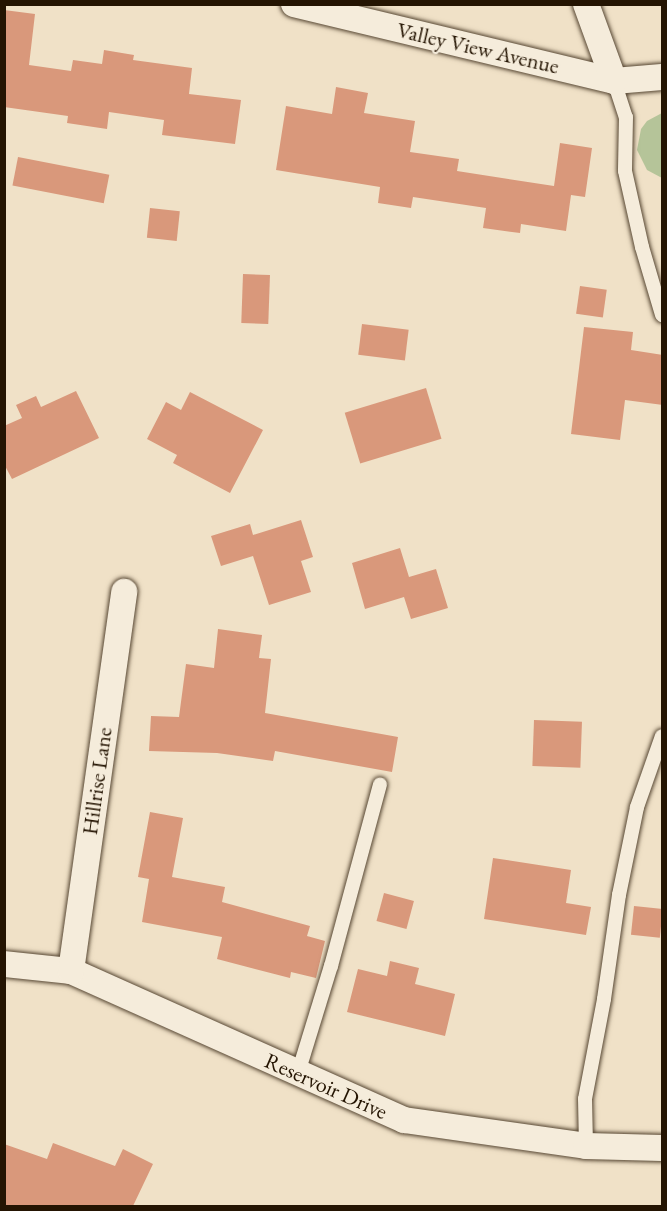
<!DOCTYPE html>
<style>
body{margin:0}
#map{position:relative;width:667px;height:1211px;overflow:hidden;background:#f0e1c7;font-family:"EB Garamond",serif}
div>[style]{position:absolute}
.green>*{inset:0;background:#b5c499}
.building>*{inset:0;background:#d9987b;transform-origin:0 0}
.roads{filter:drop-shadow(0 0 2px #574733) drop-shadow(0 0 2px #574733)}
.lane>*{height:14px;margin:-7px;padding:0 7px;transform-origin:7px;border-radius:7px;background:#f5ecdb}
.street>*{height:26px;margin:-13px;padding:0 13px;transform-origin:13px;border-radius:13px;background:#f5ecdb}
span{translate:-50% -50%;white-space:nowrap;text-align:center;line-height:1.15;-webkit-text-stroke:4.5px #f5ecdb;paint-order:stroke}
.street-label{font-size:22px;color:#241402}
.frame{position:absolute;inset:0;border:6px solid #241402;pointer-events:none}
</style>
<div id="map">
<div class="green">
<i style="clip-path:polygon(662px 113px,662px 178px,647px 170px,637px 150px,641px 129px,647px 121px)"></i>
</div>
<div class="building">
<i style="clip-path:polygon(4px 10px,35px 14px,29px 65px,71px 71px,73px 60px,102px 64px,104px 50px,134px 55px,133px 60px,192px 68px,189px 94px,241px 100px,235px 144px,162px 135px,164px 120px,109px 112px,107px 129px,67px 123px,68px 116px,4px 107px)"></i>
<i style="clip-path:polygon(336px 87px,368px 93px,364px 113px,415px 121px,410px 152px,459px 159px,457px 171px,554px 186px,560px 143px,592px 148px,585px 197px,571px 195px,566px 231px,521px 224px,520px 233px,483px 228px,486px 208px,413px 197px,411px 208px,378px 203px,380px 187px,276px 170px,286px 106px,332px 114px)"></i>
<i style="left:18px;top:157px;width:93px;height:29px;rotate:11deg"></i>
<i style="left:150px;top:208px;width:30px;height:30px;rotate:6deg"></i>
<i style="left:243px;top:274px;width:27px;height:49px;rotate:2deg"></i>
<i style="left:580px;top:286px;width:27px;height:28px;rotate:8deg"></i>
<i style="left:362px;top:324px;width:47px;height:31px;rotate:7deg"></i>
<i style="clip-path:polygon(584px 327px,633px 332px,631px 350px,663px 355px,663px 405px,625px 400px,620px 440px,571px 434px)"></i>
<i style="left:426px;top:388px;width:53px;height:85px;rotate:73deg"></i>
<i style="clip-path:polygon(76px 391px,99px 438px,12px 479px,4px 464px,4px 426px,22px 418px,16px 405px,36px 396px,41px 407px)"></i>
<i style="clip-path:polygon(190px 392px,263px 430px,230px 493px,173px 463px,177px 455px,147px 439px,166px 402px,181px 410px)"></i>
<i style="clip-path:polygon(301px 520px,313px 557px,301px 561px,311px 592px,269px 605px,253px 556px,221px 566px,211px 536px,250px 524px,253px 535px)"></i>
<i style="clip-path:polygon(400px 548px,409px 577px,436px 569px,448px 608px,411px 619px,404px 597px,365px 609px,352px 563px)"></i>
<i style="clip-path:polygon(218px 629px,262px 635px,259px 658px,271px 659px,265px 713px,398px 737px,392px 772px,275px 751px,273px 761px,217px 753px,149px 751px,151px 716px,179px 717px,186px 664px,214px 668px)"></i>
<i style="left:534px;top:720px;width:48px;height:46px;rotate:2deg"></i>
<i style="clip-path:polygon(150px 812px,183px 818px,172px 877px,225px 887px,222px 902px,310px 926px,307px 936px,325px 941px,316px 978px,291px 972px,290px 978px,217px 959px,222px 937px,142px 922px,149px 879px,138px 877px)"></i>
<i style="clip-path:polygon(493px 858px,571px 870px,566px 903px,591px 907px,586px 935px,484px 919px)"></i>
<i style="left:384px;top:893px;width:31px;height:29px;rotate:15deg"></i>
<i style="left:634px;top:906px;width:29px;height:29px;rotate:6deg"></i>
<i style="clip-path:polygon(390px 961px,419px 968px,415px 984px,455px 994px,445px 1036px,347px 1012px,358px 969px,387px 976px)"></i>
<i style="clip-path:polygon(53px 1143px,115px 1166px,123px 1149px,153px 1164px,133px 1206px,4px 1206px,4px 1144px,47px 1159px)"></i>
</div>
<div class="roads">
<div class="lane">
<i style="left:614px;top:81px;width:38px;rotate:72deg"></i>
<i style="left:626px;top:117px;width:54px;rotate:91.1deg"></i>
<i style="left:625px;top:171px;width:78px;rotate:77.4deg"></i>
<i style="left:642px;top:247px;width:71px;rotate:73.6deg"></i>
<i style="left:298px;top:1073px;width:112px;rotate:-72.9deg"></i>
<i style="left:331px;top:966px;width:188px;rotate:-74.9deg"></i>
<i style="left:586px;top:1146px;width:47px;rotate:-91.2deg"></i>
<i style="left:585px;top:1099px;width:102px;rotate:-79.2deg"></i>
<i style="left:604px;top:999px;width:105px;rotate:-81.8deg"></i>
<i style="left:619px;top:895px;width:90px;rotate:-78.4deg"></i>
<i style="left:637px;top:807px;width:75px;rotate:-70.6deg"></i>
</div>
<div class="street">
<i style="left:294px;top:4px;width:329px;rotate:13.5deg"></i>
<i style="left:614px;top:81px;width:48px;rotate:-4.8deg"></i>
<i style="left:586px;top:4px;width:82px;rotate:70deg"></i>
<i style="left:4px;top:964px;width:67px;rotate:6deg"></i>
<i style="left:71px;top:971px;width:365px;rotate:24.1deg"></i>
<i style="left:404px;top:1120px;width:184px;rotate:8.1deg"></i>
<i style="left:586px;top:1146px;width:76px;rotate:1.5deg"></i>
<i style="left:71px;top:971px;width:383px;rotate:-82deg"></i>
</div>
</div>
<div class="street-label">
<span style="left:478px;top:48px;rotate:13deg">Valley View Avenue</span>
<span style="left:97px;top:781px;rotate:-82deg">Hillrise Lane</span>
<span style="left:326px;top:1086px;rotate:24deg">Reservoir Drive</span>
</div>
<div class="frame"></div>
</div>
